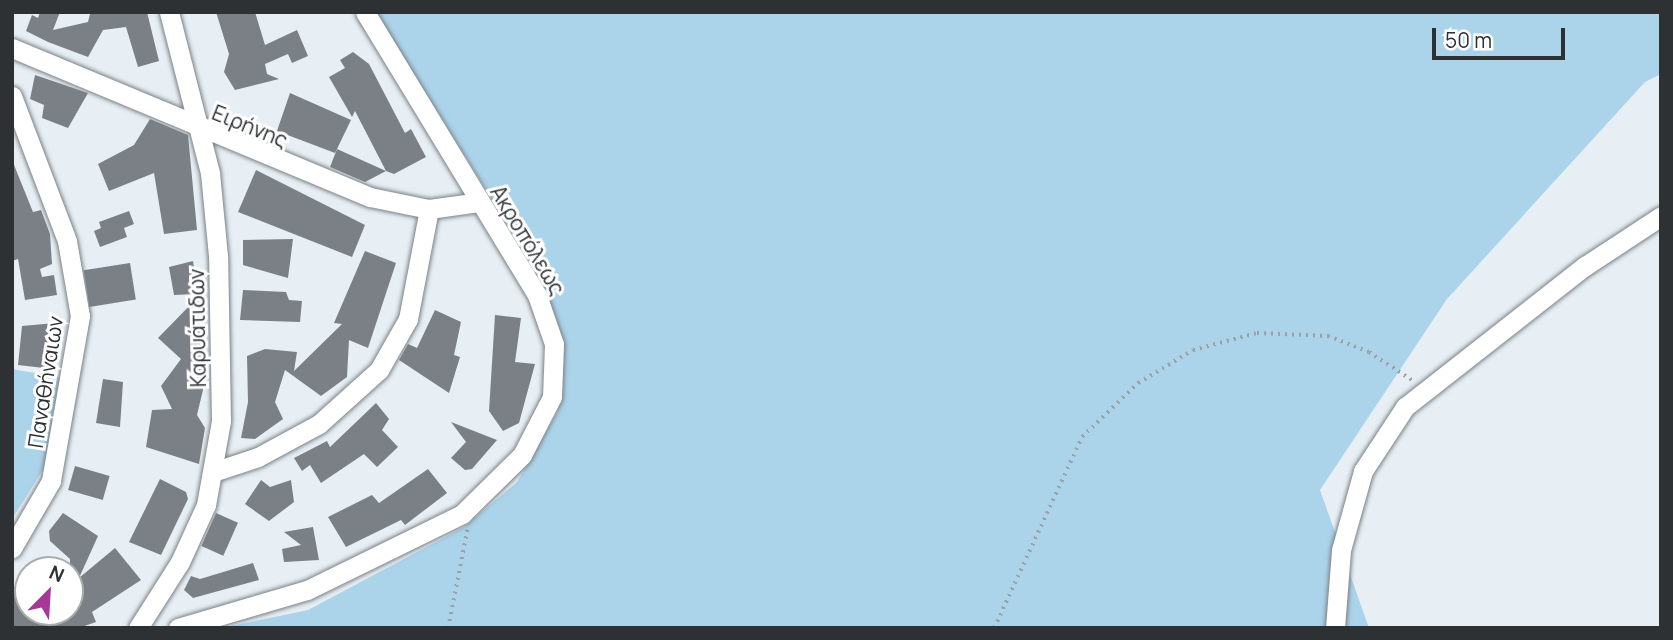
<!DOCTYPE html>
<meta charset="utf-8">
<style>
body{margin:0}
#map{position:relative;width:1673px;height:640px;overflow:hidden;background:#e7eff4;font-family:Manrope,sans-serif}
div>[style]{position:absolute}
.green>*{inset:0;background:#abd3ea}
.building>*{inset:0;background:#7b8086;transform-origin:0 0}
.path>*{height:3.5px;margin-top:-1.75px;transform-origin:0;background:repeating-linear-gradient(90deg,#9ba1a5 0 2px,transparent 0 7px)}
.roads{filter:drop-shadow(0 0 2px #7a8186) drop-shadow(0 0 2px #7a8186)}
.minor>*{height:19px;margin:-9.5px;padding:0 9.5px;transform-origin:9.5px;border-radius:9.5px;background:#fff}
span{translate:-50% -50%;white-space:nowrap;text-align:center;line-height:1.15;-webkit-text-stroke:6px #fff;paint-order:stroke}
.street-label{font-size:21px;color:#2d3133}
.frame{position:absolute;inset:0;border:14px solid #2d3133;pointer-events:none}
.north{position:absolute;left:14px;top:556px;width:70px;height:70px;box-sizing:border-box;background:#fff;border:2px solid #abadad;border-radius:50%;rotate:24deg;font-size:19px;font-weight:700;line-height:28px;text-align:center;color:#2d3133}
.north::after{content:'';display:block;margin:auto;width:24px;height:32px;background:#a63896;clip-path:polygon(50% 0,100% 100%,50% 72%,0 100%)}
.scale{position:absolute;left:1432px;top:28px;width:133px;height:32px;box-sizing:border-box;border:4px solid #2d3133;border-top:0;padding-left:9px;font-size:21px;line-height:24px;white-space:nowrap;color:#2d3133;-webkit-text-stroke:5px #fff;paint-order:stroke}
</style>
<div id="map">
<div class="green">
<i style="clip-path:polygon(375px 12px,1661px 12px,1661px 74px,1645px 82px,1447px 299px,1320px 490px,1369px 628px,221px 628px,308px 610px,464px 527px,517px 482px,558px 411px,564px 364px,548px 297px,517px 239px)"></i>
<i style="clip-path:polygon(12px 369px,63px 378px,46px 465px,12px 519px)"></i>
</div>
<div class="building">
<i style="clip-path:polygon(40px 12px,60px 12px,53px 30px,88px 22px,90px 14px,147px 12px,159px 61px,138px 67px,126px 27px,103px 30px,88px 57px,48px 42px,26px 31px,32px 15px,38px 18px)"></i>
<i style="clip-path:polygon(216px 12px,255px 12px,265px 45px,297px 30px,308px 56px,292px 63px,288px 54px,265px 64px,267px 74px,279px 79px,235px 90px,224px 72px,229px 54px)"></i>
<i style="clip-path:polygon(353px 52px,369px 64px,405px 133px,411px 129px,426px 157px,394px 174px,386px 171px,355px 111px,352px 117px,329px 77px,345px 68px,340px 60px)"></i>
<i style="clip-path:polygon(35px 75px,88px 93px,68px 128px,42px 118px,44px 105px,30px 99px)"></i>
<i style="clip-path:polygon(290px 93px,351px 120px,335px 153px,277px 131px)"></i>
<i style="clip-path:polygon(150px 119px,188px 135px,197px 230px,164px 234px,154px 173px,109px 191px,98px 164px,134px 145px)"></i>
<i style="clip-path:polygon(337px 149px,386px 171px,365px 182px,330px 167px)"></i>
<i style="clip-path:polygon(12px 160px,33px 212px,41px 210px,50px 234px,52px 264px,40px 269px,42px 277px,54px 275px,57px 295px,25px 300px,18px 259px,12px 261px)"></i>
<i style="clip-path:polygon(256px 170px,365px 225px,352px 257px,238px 212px)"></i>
<i style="clip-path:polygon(129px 211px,134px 224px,124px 228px,127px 237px,100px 247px,94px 231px,101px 228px,99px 222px)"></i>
<i style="clip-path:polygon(293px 239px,288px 278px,243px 265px,243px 240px)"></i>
<i style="clip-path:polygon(365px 251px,396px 263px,368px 348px,349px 340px,347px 377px,321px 396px,285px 370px,275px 402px,283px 419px,255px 439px,241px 438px,248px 402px,247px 356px,265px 349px,297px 352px,294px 371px,342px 324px,334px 323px)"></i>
<i style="clip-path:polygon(193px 261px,198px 294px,174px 295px,169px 267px)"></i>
<i style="left:130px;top:263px;width:37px;height:47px;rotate:81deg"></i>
<i style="clip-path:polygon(243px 290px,286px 292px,289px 300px,302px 301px,300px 322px,240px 320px)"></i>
<i style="clip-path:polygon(198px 297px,203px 390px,197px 415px,205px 428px,199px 464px,146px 447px,152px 410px,172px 409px,161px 386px,181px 359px,158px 338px)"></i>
<i style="clip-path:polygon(435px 310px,461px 322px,454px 355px,460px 357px,449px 393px,399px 360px,408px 344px,417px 348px)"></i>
<i style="clip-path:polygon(495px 315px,521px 318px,515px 362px,535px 364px,519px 423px,503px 431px,489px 411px)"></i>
<i style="clip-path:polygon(55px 323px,53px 369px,18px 365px,22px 326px)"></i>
<i style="clip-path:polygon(103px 379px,123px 382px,120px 427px,96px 423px)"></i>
<i style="clip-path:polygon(376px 403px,389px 419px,382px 430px,398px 447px,377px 467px,364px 454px,321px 483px,310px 465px,302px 471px,294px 458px,327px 441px,330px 447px)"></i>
<i style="clip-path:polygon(451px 422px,497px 440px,472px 469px,465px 470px,451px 458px,466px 442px)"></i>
<i style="left:75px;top:466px;width:36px;height:25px;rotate:16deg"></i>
<i style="clip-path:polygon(428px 469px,447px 493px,405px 525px,401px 520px,346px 547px,328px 517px,372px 495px,379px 503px)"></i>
<i style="clip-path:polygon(160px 479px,186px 492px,188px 499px,161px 555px,129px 542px)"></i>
<i style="clip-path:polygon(261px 480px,270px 487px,291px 480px,294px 502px,269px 521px,245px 504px)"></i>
<i style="clip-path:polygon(63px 513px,98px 536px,79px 578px,115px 548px,141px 580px,92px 612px,96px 622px,79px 628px,12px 628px,12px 581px,25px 612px,70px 612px,70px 559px,50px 541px,49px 531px)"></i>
<i style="left:216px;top:513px;width:24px;height:36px;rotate:24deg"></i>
<i style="clip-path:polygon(313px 527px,319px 560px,284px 562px,282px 549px,301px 545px,284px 532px)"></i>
<i style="clip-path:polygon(253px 563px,259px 580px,193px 598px,184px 590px,191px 576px,200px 579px)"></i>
</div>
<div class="path">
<i style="left:448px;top:628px;width:100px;rotate:-79deg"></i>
<i style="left:994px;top:628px;width:210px;rotate:-65.3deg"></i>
<i style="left:1082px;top:437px;width:78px;rotate:-44deg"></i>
<i style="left:1138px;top:383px;width:64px;rotate:-31deg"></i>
<i style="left:1193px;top:350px;width:66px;rotate:-14.9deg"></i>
<i style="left:1257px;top:333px;width:71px;rotate:2.4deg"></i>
<i style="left:1328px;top:336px;width:44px;rotate:21.3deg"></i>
<i style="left:1369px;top:352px;width:51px;rotate:33.1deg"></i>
</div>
<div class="roads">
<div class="minor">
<i style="left:12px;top:48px;width:388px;rotate:22.6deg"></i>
<i style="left:370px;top:197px;width:60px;rotate:11.5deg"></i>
<i style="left:429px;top:209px;width:50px;rotate:-8deg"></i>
<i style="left:12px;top:96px;width:155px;rotate:69.2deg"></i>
<i style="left:67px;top:241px;width:76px;rotate:80.2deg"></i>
<i style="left:80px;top:316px;width:168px;rotate:100deg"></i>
<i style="left:51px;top:481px;width:78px;rotate:120.2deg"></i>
<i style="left:216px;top:471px;width:44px;rotate:-18.4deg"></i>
<i style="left:258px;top:457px;width:69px;rotate:-28.4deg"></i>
<i style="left:319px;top:424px;width:81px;rotate:-42deg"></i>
<i style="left:379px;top:370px;width:59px;rotate:-60.4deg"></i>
<i style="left:408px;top:319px;width:112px;rotate:-79.2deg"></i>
<i style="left:138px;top:628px;width:78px;rotate:-57.5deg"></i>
<i style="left:180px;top:562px;width:63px;rotate:-65.5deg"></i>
<i style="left:206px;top:505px;width:85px;rotate:-79.9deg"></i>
<i style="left:221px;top:421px;width:165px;rotate:-91deg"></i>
<i style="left:218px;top:256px;width:83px;rotate:-95.5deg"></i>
<i style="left:210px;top:173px;width:166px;rotate:-104.3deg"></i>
<i style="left:178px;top:628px;width:134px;rotate:-16.4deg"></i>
<i style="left:307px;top:590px;width:173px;rotate:-26.1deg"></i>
<i style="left:462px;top:514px;width:84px;rotate:-44.5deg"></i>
<i style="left:522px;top:455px;width:65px;rotate:-62.7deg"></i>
<i style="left:552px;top:397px;width:53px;rotate:-87.8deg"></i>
<i style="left:554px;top:344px;width:52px;rotate:-109.1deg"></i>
<i style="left:537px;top:295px;width:331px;rotate:-121.3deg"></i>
<i style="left:1335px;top:628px;width:78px;rotate:-85.6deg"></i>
<i style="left:1341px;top:550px;width:82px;rotate:-74.4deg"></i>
<i style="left:1363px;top:471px;width:77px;rotate:-56.7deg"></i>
<i style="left:1405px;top:407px;width:229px;rotate:-38.1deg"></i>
<i style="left:1585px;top:266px;width:91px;rotate:-33.3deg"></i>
</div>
</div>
<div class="street-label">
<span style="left:250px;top:126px;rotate:22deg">Ειρήνης</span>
<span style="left:528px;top:240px;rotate:59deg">Ακροπόλεως</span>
<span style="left:197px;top:328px;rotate:-91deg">Καρυάτιδων</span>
<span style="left:45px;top:382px;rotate:-81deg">Παναθήναιων</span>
</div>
<div class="frame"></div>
<div class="north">N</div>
<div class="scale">50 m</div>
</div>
